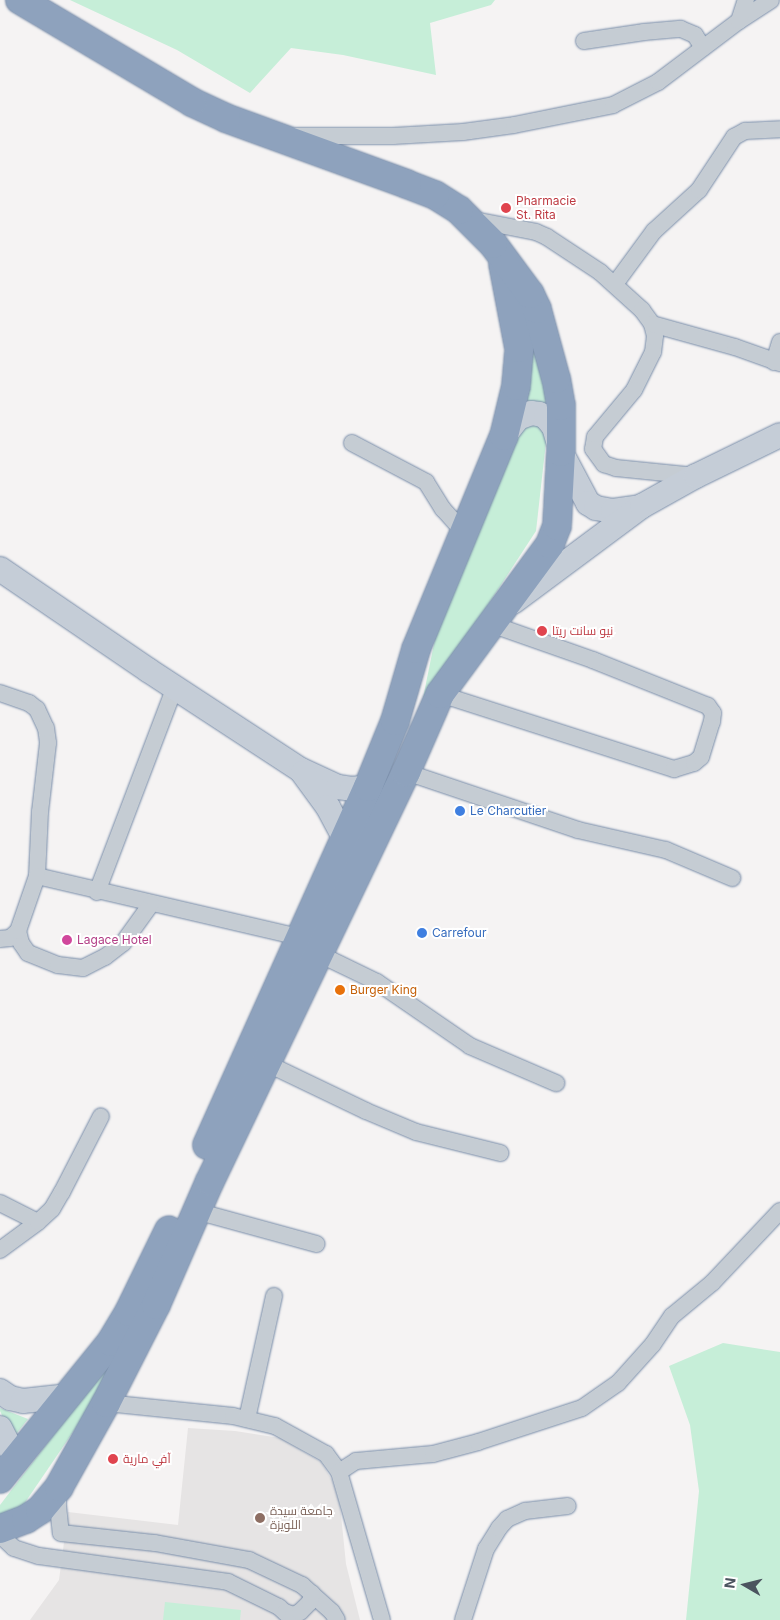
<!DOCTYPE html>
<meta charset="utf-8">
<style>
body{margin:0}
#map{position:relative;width:780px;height:1620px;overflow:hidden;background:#f5f3f3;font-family:Inter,Cairo,sans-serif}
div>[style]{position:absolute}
.education>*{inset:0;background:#e6e4e4}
.green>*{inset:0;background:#c6eed8}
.roads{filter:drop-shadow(0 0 1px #798da9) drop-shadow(0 0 1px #798da9)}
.street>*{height:16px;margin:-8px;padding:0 8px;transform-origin:8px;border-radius:8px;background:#c5ccd3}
.secondary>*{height:24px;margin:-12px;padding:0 12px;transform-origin:12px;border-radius:12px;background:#c5cdd7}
.highway>*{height:28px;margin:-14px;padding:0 14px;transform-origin:14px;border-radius:14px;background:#8ea2bd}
.dots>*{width:14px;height:14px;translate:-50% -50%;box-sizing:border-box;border:2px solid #fff;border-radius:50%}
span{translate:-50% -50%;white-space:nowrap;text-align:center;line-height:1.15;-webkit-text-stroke:4px #fff;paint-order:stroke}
.health-label{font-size:12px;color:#be3a42}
.left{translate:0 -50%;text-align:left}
.shop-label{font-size:12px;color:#366cbe}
.hotel-label{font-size:12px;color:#b23c85}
.food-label{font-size:12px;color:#c56008}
.education-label{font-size:12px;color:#785e54}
.north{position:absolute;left:720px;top:1560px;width:50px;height:50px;-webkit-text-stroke:4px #fff;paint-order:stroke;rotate:278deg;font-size:14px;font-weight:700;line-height:20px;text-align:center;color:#4b545f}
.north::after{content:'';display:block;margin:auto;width:18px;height:22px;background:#4b545f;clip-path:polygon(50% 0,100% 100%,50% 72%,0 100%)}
</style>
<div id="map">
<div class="education">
<i style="clip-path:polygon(188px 1428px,235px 1431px,280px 1438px,321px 1462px,332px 1480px,340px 1505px,346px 1564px,360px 1620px,30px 1620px,59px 1580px,68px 1512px,178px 1525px)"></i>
</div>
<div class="green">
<i style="clip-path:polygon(70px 0,495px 0,491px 5px,430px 23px,436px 75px,343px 55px,291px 48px,250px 93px,177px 50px)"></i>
<i style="clip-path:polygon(523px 298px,552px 412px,519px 405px)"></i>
<i style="clip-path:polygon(530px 419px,547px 433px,536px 531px,421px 708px,437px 629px,515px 440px)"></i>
<i style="clip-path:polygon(723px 1343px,780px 1352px,780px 1620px,686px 1620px,699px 1491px,690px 1425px,669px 1366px)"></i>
<i style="clip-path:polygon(114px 1356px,86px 1413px,24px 1504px,10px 1513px,0 1515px,0 1505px)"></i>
<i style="clip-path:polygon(0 1408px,28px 1419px,13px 1438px,0 1411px)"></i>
<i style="clip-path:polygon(165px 1602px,241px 1610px,240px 1620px,163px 1620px)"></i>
</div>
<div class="roads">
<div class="street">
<i style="left:739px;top:21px;width:38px;rotate:-33deg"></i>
<i style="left:584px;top:41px;width:61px;rotate:-8.5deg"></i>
<i style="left:644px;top:32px;width:37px;rotate:-5deg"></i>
<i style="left:681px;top:29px;width:15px;rotate:23deg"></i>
<i style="left:695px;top:35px;width:15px;rotate:58deg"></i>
<i style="left:295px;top:136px;width:98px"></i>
<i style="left:393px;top:136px;width:70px;rotate:-3.3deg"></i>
<i style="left:463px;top:132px;width:51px;rotate:-7.8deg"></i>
<i style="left:514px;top:125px;width:101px;rotate:-11.4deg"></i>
<i style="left:613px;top:105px;width:51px;rotate:-27.1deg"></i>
<i style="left:658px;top:82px;width:101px;rotate:-37deg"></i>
<i style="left:739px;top:21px;width:22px;rotate:-72deg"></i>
<i style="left:469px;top:219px;width:68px;rotate:11deg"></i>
<i style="left:536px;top:232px;width:12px;rotate:24deg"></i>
<i style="left:547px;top:237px;width:64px;rotate:33.4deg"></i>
<i style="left:600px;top:272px;width:57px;rotate:42.1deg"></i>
<i style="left:642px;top:310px;width:17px;rotate:54deg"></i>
<i style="left:652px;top:324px;width:12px;rotate:76deg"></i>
<i style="left:655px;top:336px;width:16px;rotate:97deg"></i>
<i style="left:653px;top:352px;width:42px;rotate:116.6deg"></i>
<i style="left:634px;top:390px;width:61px;rotate:129.7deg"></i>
<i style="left:595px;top:437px;width:12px;rotate:99deg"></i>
<i style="left:593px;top:449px;width:19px;rotate:54deg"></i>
<i style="left:604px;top:464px;width:13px;rotate:18deg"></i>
<i style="left:616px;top:468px;width:80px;rotate:5.7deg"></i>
<i style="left:615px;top:284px;width:66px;rotate:-53.7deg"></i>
<i style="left:654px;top:231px;width:61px;rotate:-42.3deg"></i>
<i style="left:699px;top:190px;width:64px;rotate:-56.6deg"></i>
<i style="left:734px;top:137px;width:13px;rotate:-29deg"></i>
<i style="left:745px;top:131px;width:35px;rotate:-3deg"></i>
<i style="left:652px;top:324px;width:86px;rotate:15.5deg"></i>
<i style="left:735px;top:347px;width:48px;rotate:19.6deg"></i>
<i style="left:774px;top:362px;width:21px;rotate:-73deg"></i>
<i style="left:352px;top:443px;width:84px;rotate:27.8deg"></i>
<i style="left:426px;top:482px;width:32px;rotate:58deg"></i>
<i style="left:443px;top:509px;width:31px;rotate:48deg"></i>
<i style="left:0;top:693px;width:31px;rotate:19deg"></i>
<i style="left:29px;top:703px;width:10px;rotate:37deg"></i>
<i style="left:37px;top:709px;width:21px;rotate:65deg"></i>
<i style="left:46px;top:728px;width:15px;rotate:82deg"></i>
<i style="left:48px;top:743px;width:69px;rotate:96.6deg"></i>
<i style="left:40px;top:812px;width:64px;rotate:92.7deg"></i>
<i style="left:37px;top:876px;width:270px;rotate:13.1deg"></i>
<i style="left:440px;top:694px;width:246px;rotate:17.8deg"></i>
<i style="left:674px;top:769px;width:21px;rotate:-17deg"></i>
<i style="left:694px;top:763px;width:9px;rotate:-41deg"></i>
<i style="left:701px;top:757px;width:37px;rotate:-73deg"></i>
<i style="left:712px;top:722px;width:9px;rotate:-84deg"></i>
<i style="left:713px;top:713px;width:9px;rotate:-126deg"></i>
<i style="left:708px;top:706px;width:124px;rotate:-158.2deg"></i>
<i style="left:593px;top:660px;width:108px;rotate:-160.6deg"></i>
<i style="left:406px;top:772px;width:182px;rotate:18.6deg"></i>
<i style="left:578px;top:830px;width:90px;rotate:12.8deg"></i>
<i style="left:666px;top:850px;width:72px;rotate:23deg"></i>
<i style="left:97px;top:892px;width:219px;rotate:-69.2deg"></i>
<i style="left:18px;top:931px;width:12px;rotate:76deg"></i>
<i style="left:21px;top:943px;width:12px;rotate:55deg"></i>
<i style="left:28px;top:953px;width:32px;rotate:22deg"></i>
<i style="left:58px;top:965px;width:25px;rotate:7deg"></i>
<i style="left:83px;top:968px;width:25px;rotate:-27deg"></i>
<i style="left:105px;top:957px;width:23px;rotate:-38deg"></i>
<i style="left:123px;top:943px;width:48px;rotate:-54.3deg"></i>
<i style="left:0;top:939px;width:10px;rotate:-6deg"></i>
<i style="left:10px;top:938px;width:11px;rotate:-41deg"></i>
<i style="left:18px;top:931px;width:58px;rotate:-70.9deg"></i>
<i style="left:319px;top:954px;width:64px;rotate:25.8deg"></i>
<i style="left:377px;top:982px;width:113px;rotate:34.5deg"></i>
<i style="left:470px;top:1046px;width:94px;rotate:23.3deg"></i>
<i style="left:266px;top:1063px;width:111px;rotate:25.6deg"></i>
<i style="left:366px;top:1111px;width:54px;rotate:22.8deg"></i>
<i style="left:416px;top:1132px;width:87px;rotate:14deg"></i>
<i style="left:0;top:1203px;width:42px;rotate:26.6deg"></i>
<i style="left:38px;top:1222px;width:47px;rotate:143.6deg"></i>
<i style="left:196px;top:1211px;width:125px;rotate:15.3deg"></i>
<i style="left:38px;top:1222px;width:19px;rotate:-43deg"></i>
<i style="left:52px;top:1209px;width:20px;rotate:-60deg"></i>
<i style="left:62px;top:1192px;width:85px;rotate:-62.8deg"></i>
<i style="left:106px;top:1403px;width:128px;rotate:5.8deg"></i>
<i style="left:233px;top:1416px;width:43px;rotate:13.4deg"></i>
<i style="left:275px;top:1426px;width:58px;rotate:28.8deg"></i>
<i style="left:326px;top:1454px;width:22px;rotate:54deg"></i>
<i style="left:339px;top:1472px;width:154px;rotate:73.8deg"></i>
<i style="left:247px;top:1419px;width:126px;rotate:-77.6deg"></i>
<i style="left:339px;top:1472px;width:20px;rotate:-33deg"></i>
<i style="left:356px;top:1461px;width:77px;rotate:-5.2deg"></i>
<i style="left:433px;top:1454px;width:47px;rotate:-14.9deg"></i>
<i style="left:478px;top:1442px;width:109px;rotate:-18.1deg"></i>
<i style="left:582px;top:1408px;width:44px;rotate:-34.8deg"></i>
<i style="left:618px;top:1383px;width:52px;rotate:-48.1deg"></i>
<i style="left:653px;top:1344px;width:34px;rotate:-56deg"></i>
<i style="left:672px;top:1316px;width:52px;rotate:-39.5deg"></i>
<i style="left:712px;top:1283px;width:99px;rotate:-46.6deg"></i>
<i style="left:58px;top:1489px;width:17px;rotate:90deg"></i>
<i style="left:58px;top:1506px;width:27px;rotate:84deg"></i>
<i style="left:61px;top:1533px;width:95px;rotate:6.1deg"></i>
<i style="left:155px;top:1543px;width:96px;rotate:10.3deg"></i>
<i style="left:249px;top:1560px;width:59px;rotate:25.3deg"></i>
<i style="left:302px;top:1585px;width:40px;rotate:42deg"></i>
<i style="left:332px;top:1612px;width:9px;rotate:58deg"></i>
<i style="left:0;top:1535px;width:19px;rotate:43deg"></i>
<i style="left:14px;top:1548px;width:26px;rotate:18deg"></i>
<i style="left:39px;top:1556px;width:191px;rotate:7.8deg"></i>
<i style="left:228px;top:1582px;width:57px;rotate:26.1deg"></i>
<i style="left:279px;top:1607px;width:19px;rotate:43deg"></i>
<i style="left:285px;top:1612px;width:9px;rotate:21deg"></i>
<i style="left:293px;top:1615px;width:8px;rotate:-23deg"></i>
<i style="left:300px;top:1612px;width:14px;rotate:-45deg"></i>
<i style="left:310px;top:1602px;width:9px;rotate:-77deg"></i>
<i style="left:463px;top:1620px;width:75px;rotate:-72.1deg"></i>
<i style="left:486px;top:1549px;width:25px;rotate:-58deg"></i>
<i style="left:499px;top:1528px;width:12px;rotate:-48deg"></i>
<i style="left:507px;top:1519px;width:20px;rotate:-24deg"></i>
<i style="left:525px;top:1511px;width:43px;rotate:-6.6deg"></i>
</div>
<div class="secondary">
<i style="left:504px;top:436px;width:23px;rotate:-52deg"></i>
<i style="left:518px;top:418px;width:14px;rotate:-21deg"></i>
<i style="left:531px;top:413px;width:8px;rotate:7deg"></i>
<i style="left:539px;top:414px;width:8px;rotate:23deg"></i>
<i style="left:546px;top:417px;width:13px;rotate:51deg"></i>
<i style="left:554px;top:427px;width:26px;rotate:74deg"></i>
<i style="left:561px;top:452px;width:58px;rotate:62.1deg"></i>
<i style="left:588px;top:503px;width:9px;rotate:32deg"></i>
<i style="left:596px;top:508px;width:17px;rotate:10deg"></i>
<i style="left:613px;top:511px;width:27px;rotate:-8deg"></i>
<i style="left:0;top:569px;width:179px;rotate:34.3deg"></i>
<i style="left:148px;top:670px;width:183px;rotate:33.2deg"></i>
<i style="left:301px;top:770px;width:41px;rotate:24.7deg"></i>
<i style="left:338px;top:787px;width:14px;rotate:8deg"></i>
<i style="left:352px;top:789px;width:16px;rotate:-7deg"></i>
<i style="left:513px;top:602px;width:161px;rotate:-36.7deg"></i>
<i style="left:642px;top:506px;width:62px;rotate:-29.1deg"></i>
<i style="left:696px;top:476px;width:93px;rotate:-26deg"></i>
<i style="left:303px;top:773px;width:42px;rotate:53.7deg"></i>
<i style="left:328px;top:807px;width:34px;rotate:62deg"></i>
<i style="left:0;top:1391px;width:12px;rotate:35deg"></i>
<i style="left:10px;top:1398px;width:13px;rotate:13deg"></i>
<i style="left:23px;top:1401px;width:46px;rotate:-6.2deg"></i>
<i style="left:0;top:1428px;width:36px;rotate:63deg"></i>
</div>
<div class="highway">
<i style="left:207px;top:1145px;width:393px;rotate:-65.8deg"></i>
<i style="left:368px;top:787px;width:71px;rotate:-67.8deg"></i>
<i style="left:395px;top:721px;width:75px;rotate:-73.7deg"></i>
<i style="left:416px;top:649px;width:230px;rotate:-67.6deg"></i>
<i style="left:504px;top:436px;width:51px;rotate:-76.5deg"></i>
<i style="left:516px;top:386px;width:38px;rotate:-85deg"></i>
<i style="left:519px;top:348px;width:86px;rotate:-100.8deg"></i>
<i style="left:0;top:1479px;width:176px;rotate:-51deg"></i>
<i style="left:111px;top:1342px;width:35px;rotate:-59deg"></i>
<i style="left:129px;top:1312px;width:91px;rotate:-64deg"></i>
<i style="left:0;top:1529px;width:28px;rotate:-21deg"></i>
<i style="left:26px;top:1519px;width:17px;rotate:-33deg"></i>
<i style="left:40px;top:1510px;width:30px;rotate:-50deg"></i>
<i style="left:59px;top:1487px;width:96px;rotate:-60.8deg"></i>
<i style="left:106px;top:1403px;width:110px;rotate:-63deg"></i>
<i style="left:156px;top:1305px;width:135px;rotate:-66.5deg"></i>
<i style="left:210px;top:1181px;width:454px;rotate:-64.4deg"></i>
<i style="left:406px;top:772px;width:85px;rotate:-66.4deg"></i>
<i style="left:440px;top:694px;width:186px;rotate:-53.7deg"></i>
<i style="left:550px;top:544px;width:19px;rotate:-69deg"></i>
<i style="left:557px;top:526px;width:74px;rotate:-86.9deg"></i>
<i style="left:561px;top:452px;width:46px;rotate:-90deg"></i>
<i style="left:561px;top:406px;width:27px;rotate:-100deg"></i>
<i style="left:556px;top:379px;width:73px;rotate:-105.2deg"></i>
<i style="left:537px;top:309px;width:17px;rotate:-115deg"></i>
<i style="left:530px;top:294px;width:62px;rotate:-126.5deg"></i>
<i style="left:493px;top:244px;width:48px;rotate:-135deg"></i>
<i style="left:459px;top:210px;width:28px;rotate:-148deg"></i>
<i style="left:435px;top:195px;width:30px;rotate:-159deg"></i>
<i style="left:407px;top:184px;width:193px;rotate:-160deg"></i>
<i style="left:226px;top:118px;width:38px;rotate:-155deg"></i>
<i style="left:192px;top:102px;width:200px;rotate:-149.3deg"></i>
</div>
</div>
<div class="dots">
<i style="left:506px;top:208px;background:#e0444e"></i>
<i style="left:542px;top:631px;background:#e0444e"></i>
<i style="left:460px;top:811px;background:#3f7fe0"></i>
<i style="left:422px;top:933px;background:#3f7fe0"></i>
<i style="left:67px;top:940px;background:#d1479c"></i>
<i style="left:340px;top:990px;background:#e8710a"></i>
<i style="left:113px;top:1459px;background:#e0444e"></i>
<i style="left:260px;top:1518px;background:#8d6e63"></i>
</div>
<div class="health-label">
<span class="left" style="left:516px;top:208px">Pharmacie<br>St. Rita</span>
<span class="left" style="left:552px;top:631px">نيو سانت ريتا</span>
<span class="left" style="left:123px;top:1459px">آفي مارية</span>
</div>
<div class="shop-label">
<span class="left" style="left:470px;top:811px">Le Charcutier</span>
<span class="left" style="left:432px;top:933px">Carrefour</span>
</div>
<div class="hotel-label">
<span class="left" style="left:77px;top:940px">Lagace Hotel</span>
</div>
<div class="food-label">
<span class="left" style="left:350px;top:990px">Burger King</span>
</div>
<div class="education-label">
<span class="left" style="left:270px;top:1518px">جامعة سيدة<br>اللويزة</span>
</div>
<div class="north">N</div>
</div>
